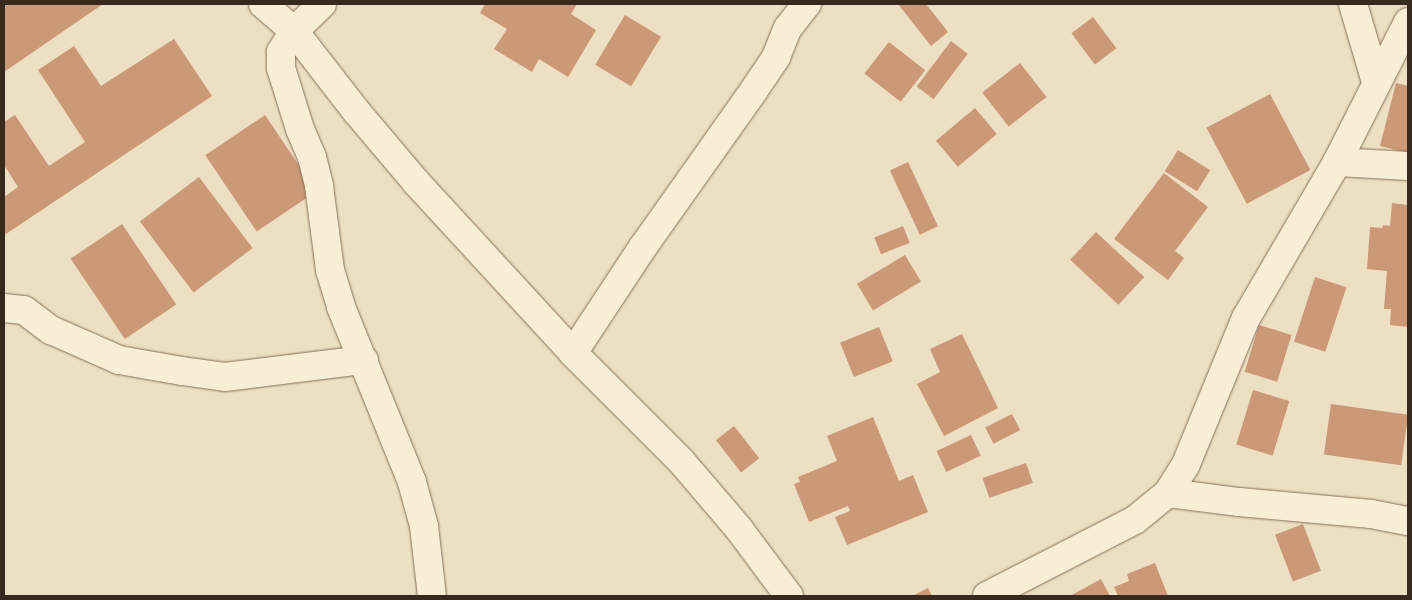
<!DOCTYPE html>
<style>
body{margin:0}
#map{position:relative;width:1412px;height:600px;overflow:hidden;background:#eddfc2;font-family:"Noto Serif",serif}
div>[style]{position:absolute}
.building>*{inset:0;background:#cb9878;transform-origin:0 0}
.roads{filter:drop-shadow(0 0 1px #877059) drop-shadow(0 0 1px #877059)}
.minor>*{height:28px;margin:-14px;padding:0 14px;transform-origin:14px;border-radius:14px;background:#f8edd5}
span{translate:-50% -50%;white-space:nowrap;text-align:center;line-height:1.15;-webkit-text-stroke:4px #f5ead1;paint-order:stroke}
.frame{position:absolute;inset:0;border:5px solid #37291d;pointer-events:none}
</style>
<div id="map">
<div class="building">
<i style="clip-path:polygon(4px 4px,103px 4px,4px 72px)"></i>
<i style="clip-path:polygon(485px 4px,577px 4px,571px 14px,596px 30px,568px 77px,539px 59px,532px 72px,494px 49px,507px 29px,480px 13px)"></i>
<i style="clip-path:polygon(898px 4px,926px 4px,948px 32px,931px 46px)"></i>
<i style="left:625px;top:15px;width:42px;height:58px;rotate:31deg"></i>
<i style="left:1093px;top:17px;width:39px;height:27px;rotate:53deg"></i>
<i style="clip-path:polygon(174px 39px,212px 96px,6px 234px,4px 231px,4px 197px,18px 187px,4px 165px,4px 122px,15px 115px,49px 166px,85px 142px,38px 70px,74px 46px,101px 86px)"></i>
<i style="left:951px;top:41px;width:21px;height:57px;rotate:37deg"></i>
<i style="left:889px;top:42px;width:46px;height:40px;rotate:38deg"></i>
<i style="left:1020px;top:63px;width:43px;height:48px;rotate:52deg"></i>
<i style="clip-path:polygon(1396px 83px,1408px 86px,1408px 153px,1380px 146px)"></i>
<i style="left:1270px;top:94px;width:86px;height:72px;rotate:62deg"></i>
<i style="left:975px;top:108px;width:34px;height:51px;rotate:50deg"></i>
<i style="left:265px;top:115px;width:92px;height:72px;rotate:56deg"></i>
<i style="left:1178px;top:150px;width:38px;height:25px;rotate:32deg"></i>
<i style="left:908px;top:162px;width:71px;height:20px;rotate:65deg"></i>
<i style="clip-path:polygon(1164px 173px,1208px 207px,1175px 251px,1184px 258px,1168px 280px,1114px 239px)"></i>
<i style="left:199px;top:177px;width:89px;height:74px;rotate:53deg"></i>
<i style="clip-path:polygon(1392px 203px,1408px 205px,1408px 327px,1390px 325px,1391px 309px,1384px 309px,1387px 271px,1367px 269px,1370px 227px,1382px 228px,1383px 225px,1390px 226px)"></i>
<i style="left:122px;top:224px;width:97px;height:62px;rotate:56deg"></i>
<i style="left:903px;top:226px;width:18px;height:31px;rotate:68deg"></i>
<i style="left:1096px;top:232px;width:66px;height:38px;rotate:43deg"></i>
<i style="left:905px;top:255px;width:31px;height:56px;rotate:59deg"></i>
<i style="left:1315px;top:277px;width:33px;height:68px;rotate:18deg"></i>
<i style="left:1259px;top:325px;width:34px;height:49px;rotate:17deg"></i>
<i style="left:879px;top:327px;width:37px;height:42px;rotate:68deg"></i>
<i style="clip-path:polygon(962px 334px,998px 408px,944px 436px,917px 384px,940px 372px,930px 349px)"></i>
<i style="left:1253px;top:390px;width:38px;height:57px;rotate:17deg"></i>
<i style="left:1331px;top:404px;width:78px;height:51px;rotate:8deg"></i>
<i style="left:1012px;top:414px;width:18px;height:30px;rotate:63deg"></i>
<i style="clip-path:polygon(873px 417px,899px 481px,913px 475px,928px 512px,847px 545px,835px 517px,850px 511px,848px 506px,809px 522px,794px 484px,800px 482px,798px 477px,837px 461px,827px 436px)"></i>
<i style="left:734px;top:426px;width:41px;height:23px;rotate:52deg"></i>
<i style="left:971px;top:435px;width:23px;height:38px;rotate:65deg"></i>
<i style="left:1026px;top:463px;width:21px;height:46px;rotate:71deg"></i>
<i style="left:1303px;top:524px;width:50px;height:30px;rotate:69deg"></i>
<i style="clip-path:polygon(1155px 563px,1168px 596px,1118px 596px,1114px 587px,1129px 581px,1127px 574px)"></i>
<i style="clip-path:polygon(1101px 579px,1110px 596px,1070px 596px)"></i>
<i style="clip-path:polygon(928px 588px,932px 596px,912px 596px)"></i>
</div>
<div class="roads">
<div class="minor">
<i style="left:263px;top:4px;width:41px;rotate:41.1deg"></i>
<i style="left:294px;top:31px;width:101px;rotate:52.2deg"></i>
<i style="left:356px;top:111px;width:93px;rotate:49.8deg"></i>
<i style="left:416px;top:182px;width:232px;rotate:47.4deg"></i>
<i style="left:573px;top:353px;width:153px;rotate:45deg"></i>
<i style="left:681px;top:461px;width:89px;rotate:49.5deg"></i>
<i style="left:739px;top:529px;width:84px;rotate:53.3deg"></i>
<i style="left:322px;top:4px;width:39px;rotate:136deg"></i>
<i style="left:294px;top:31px;width:25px;rotate:122deg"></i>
<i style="left:281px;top:52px;width:16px;rotate:90deg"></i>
<i style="left:281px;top:68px;width:64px;rotate:72.7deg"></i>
<i style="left:300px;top:129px;width:30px;rotate:67deg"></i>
<i style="left:312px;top:157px;width:30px;rotate:76deg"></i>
<i style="left:319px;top:186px;width:85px;rotate:82.5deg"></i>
<i style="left:330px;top:270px;width:39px;rotate:73deg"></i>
<i style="left:341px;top:307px;width:189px;rotate:67.9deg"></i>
<i style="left:412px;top:482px;width:46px;rotate:74.7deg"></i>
<i style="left:424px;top:526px;width:70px;rotate:83.5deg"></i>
<i style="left:1353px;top:4px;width:81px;rotate:73.6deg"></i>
<i style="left:1337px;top:162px;width:71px;rotate:3.2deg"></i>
<i style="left:4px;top:308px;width:20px;rotate:6deg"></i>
<i style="left:24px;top:310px;width:34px;rotate:37deg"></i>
<i style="left:51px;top:330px;width:74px;rotate:23.8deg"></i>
<i style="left:119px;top:360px;width:64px;rotate:9.9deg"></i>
<i style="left:182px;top:371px;width:43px;rotate:7.9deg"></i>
<i style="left:225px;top:377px;width:140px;rotate:-7deg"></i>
<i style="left:573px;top:353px;width:127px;rotate:-56.6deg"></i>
<i style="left:643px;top:247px;width:192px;rotate:-54.7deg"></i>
<i style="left:754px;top:90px;width:40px;rotate:-56deg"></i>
<i style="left:776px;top:57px;width:31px;rotate:-68deg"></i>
<i style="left:788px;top:28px;width:31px;rotate:-52deg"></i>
<i style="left:1168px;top:493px;width:72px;rotate:7.2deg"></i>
<i style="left:1239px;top:502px;width:133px;rotate:5.2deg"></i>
<i style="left:1371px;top:514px;width:38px;rotate:11deg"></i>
<i style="left:987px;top:596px;width:166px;rotate:-27.2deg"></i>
<i style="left:1135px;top:520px;width:43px;rotate:-39.3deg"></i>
<i style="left:1168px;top:493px;width:34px;rotate:-58deg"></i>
<i style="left:1186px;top:464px;width:158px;rotate:-67.7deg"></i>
<i style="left:1246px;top:318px;width:181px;rotate:-59.7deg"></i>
<i style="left:1337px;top:162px;width:157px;rotate:-63.1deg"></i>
</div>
</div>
<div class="frame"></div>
</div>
